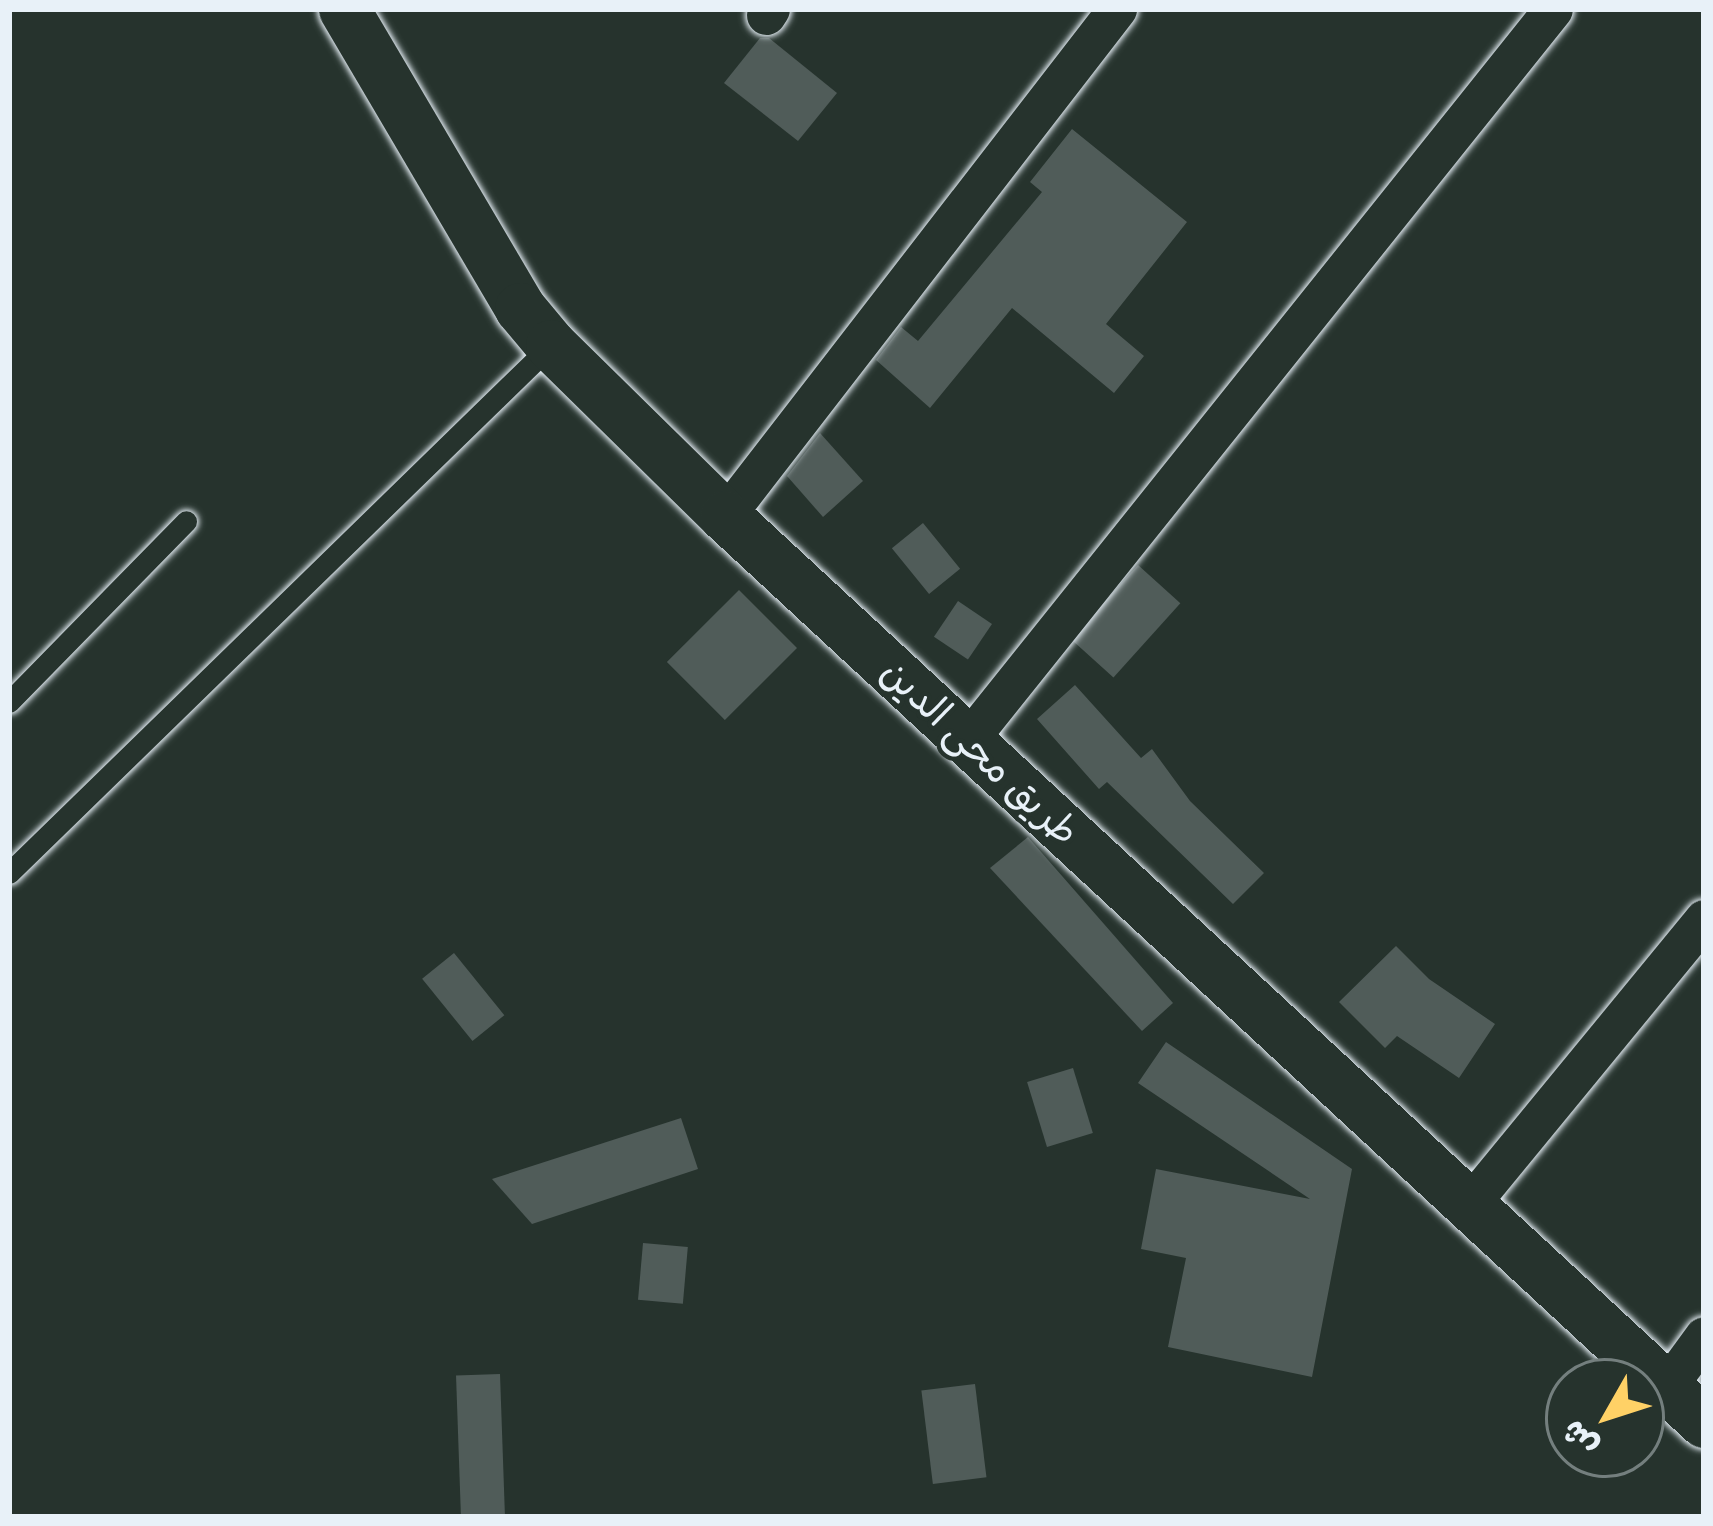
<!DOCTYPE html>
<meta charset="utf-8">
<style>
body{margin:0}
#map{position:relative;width:1713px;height:1526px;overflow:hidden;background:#26332d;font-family:Itim,"Playpen Sans Arabic",sans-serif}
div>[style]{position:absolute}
.building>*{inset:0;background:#505c59;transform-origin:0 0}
.roads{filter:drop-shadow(0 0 3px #e8f1f8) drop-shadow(0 0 3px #e8f1f8)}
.service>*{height:21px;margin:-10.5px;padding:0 10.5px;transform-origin:10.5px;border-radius:10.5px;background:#26332d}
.minor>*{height:39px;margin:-19.5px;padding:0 19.5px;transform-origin:19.5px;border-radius:19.5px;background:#26332d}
.tertiary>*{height:51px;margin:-25.5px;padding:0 25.5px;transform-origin:25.5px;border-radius:25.5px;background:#26332d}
span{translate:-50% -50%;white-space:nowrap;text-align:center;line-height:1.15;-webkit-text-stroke:9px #26332d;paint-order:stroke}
.street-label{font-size:39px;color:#e8f1f8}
.frame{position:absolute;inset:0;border:12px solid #e8f1f8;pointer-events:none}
.north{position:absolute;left:1545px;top:1358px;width:120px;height:120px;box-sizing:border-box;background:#26332d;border:3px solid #747f7e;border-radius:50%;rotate:231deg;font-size:33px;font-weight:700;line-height:48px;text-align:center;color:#e8f1f8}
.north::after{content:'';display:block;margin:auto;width:42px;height:54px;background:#ffd166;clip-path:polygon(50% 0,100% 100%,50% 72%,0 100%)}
</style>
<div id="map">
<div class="building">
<i style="clip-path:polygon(760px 38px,769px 38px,837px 93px,798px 141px,724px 83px)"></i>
<i style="clip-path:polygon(1072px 129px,1187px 222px,1106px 324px,1144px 356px,1114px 393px,1012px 308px,930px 408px,876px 360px,901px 327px,918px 341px,1042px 192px,1030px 182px)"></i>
<i style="clip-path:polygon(820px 433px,863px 481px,823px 517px,787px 476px)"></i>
<i style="left:923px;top:523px;width:59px;height:40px;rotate:51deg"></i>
<i style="left:1138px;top:565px;width:57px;height:100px;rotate:42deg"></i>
<i style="left:739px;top:590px;width:82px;height:102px;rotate:45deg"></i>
<i style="left:958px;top:601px;width:41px;height:43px;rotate:34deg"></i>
<i style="clip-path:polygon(1075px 685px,1141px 758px,1152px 749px,1190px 801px,1264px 873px,1233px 904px,1107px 782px,1099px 789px,1037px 719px)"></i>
<i style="clip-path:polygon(1028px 837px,1173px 1003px,1142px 1031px,990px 868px)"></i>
<i style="clip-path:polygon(1396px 946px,1429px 979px,1495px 1024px,1459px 1078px,1397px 1036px,1385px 1048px,1339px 1002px)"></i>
<i style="left:454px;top:953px;width:80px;height:41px;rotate:51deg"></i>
<i style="clip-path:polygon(1166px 1042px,1352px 1169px,1312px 1377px,1168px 1347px,1186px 1258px,1141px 1249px,1156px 1169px,1310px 1199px,1138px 1083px)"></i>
<i style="left:1073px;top:1068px;width:68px;height:48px;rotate:73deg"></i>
<i style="clip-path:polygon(681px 1118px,698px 1169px,532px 1224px,492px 1179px)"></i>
<i style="left:643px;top:1243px;width:45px;height:57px;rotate:5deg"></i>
<i style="left:500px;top:1374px;width:143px;height:44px;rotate:88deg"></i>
<i style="left:975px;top:1384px;width:94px;height:54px;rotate:83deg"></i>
</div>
<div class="roads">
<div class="service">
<i style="left:9px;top:702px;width:253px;rotate:-45.6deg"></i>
<i style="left:9px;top:873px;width:755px;rotate:-44.25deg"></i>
</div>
<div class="minor">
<i style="left:766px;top:15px;width:7px;rotate:-56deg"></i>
<i style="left:725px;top:516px;width:641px;rotate:-52.29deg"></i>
<i style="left:968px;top:740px;width:936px;rotate:-51.33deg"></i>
<i style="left:1469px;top:1205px;width:370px;rotate:-50.6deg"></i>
<i style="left:1666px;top:1388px;width:64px;rotate:-53.8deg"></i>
</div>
<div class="tertiary">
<i style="left:344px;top:9px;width:347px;rotate:59.5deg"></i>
<i style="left:520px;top:308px;width:48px;rotate:50deg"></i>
<i style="left:551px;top:345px;width:244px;rotate:44.5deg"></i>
<i style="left:725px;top:516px;width:1334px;rotate:42.78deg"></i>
</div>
</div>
<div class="street-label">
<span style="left:980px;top:752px;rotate:43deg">طريق محى الدين</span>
</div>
<div class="frame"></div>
<div class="north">ش</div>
</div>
